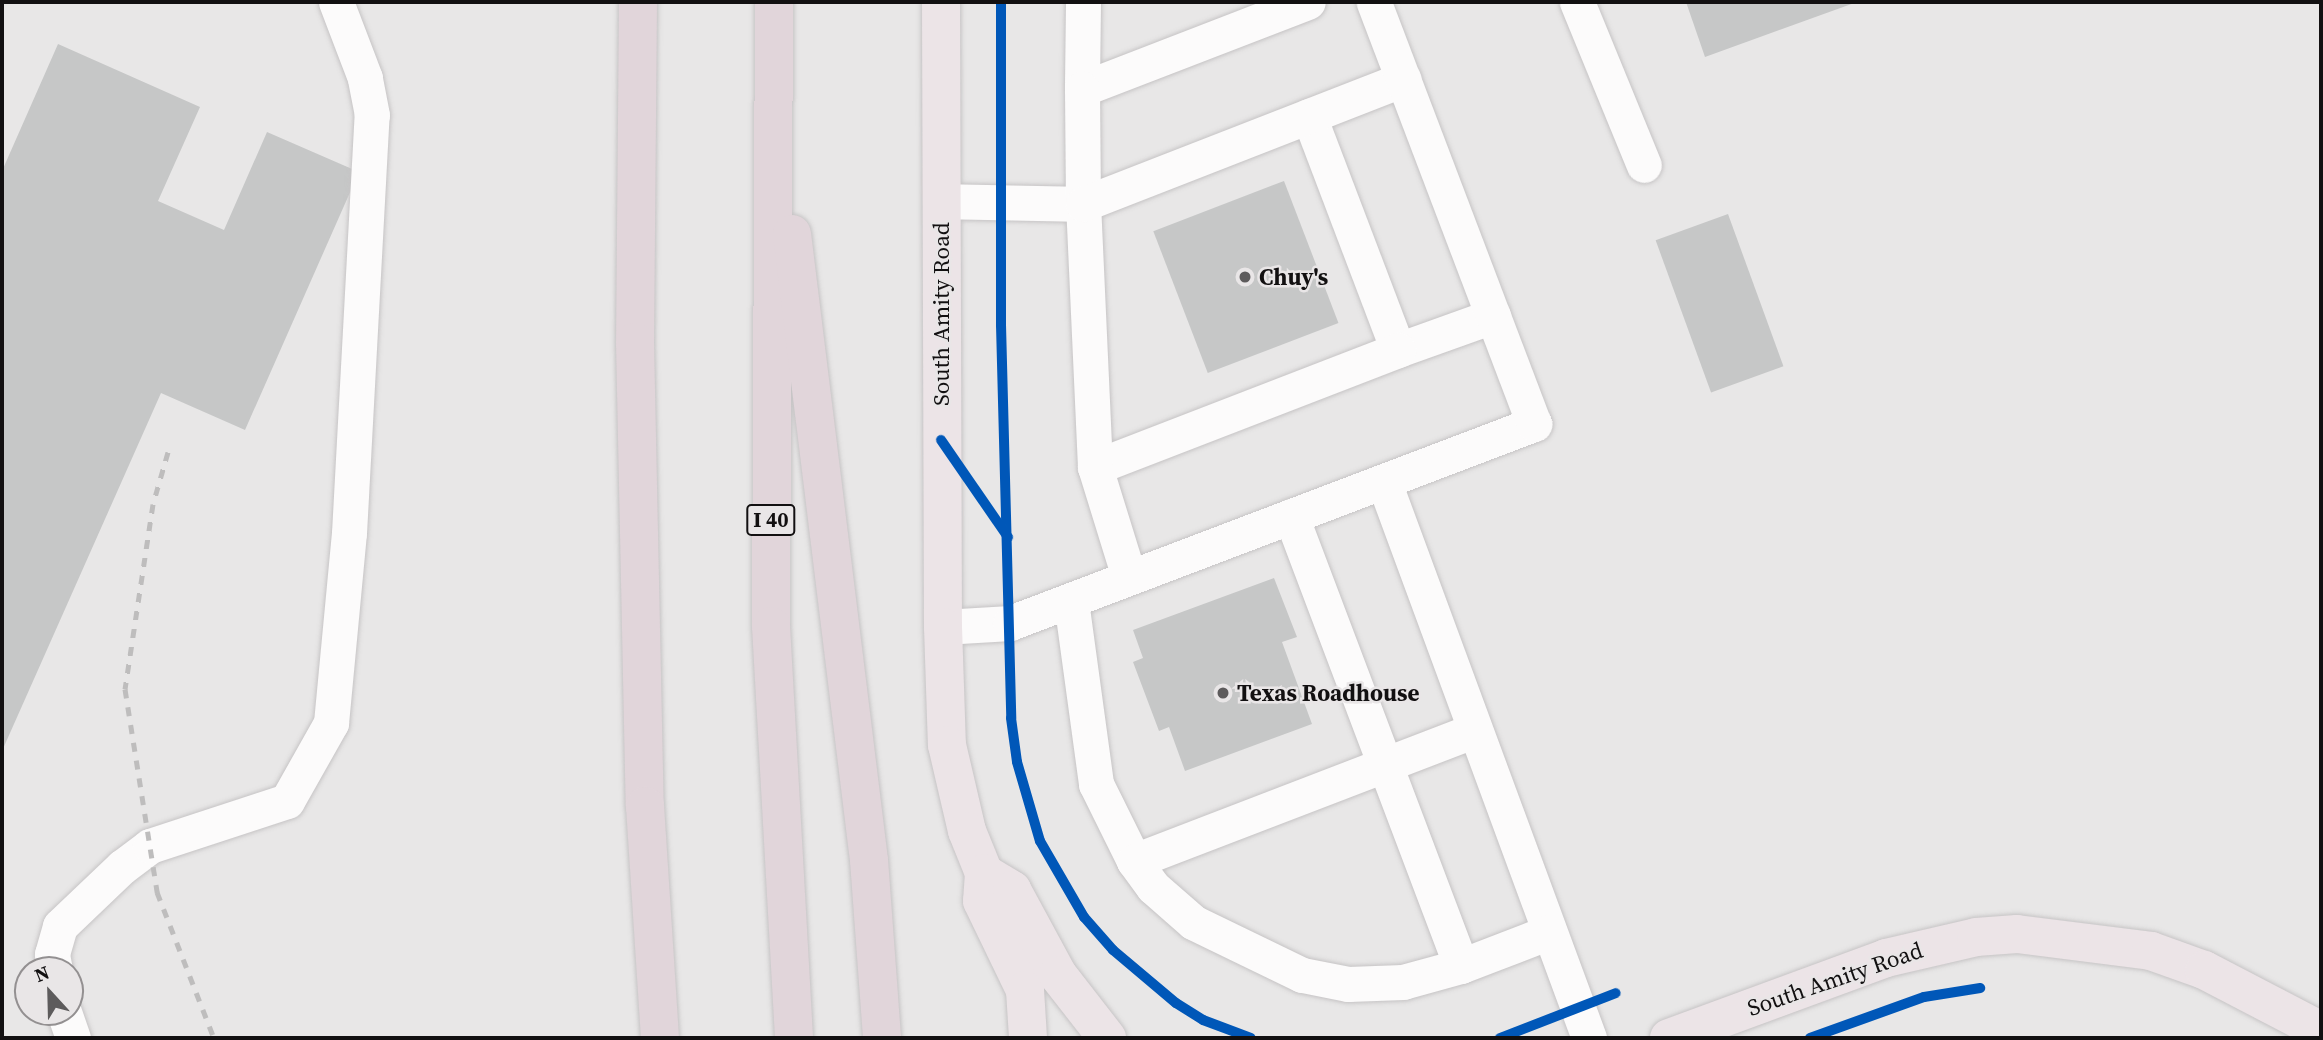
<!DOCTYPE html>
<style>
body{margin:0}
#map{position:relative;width:2323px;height:1040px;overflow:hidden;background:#e8e7e7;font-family:"Source Serif 4",serif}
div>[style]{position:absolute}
.building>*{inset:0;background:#c6c7c7;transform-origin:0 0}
.roads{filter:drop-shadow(0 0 2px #c6c4c5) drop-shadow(0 0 2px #c6c4c5)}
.minor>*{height:35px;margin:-17.5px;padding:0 17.5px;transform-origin:17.5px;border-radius:17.5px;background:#fcfbfb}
.major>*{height:38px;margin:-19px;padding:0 19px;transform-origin:19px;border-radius:19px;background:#ece4e7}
.highway>*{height:38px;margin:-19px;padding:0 19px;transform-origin:19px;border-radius:19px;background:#e1d5da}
.rail>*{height:5px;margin-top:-2.5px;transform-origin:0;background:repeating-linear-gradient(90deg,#bebdbd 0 9px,transparent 0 18px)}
.cycleway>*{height:10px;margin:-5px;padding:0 5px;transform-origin:5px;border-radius:5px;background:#0057b8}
.dots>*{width:19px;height:19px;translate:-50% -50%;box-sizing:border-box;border:4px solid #e9e6e7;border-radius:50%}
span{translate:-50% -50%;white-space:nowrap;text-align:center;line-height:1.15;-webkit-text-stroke:5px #e9e6e7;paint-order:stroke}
.shield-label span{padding:2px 5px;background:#e9e6e7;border:2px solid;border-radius:5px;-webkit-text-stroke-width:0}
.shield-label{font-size:21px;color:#121011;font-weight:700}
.poi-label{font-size:23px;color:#121011;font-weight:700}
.left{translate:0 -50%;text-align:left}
.street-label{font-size:23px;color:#121011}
.frame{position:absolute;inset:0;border:4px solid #121011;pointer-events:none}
.north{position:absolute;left:14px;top:956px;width:70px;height:70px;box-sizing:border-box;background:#e9e6e7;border:2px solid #939091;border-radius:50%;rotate:338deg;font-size:19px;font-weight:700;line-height:28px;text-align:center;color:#121011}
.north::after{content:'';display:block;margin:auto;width:24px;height:32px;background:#5d5b5c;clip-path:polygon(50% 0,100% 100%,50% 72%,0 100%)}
</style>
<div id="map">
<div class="building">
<i style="clip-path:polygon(1686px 2px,1857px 2px,1705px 57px)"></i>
<i style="clip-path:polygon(58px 44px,200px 107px,158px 201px,224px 230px,267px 132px,359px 172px,245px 430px,161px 393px,2px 751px,2px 171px)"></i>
<i style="left:1284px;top:181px;width:152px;height:140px;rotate:69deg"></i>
<i style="left:1728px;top:214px;width:162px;height:77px;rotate:70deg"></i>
<i style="clip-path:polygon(1274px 578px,1297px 637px,1282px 642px,1312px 724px,1185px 771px,1169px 727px,1159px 731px,1133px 662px,1143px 658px,1133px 630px)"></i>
</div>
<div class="roads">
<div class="minor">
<i style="left:1083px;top:2px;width:87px;rotate:90.7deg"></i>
<i style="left:1082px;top:89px;width:242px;rotate:-21.1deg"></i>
<i style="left:1577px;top:2px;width:176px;rotate:67.7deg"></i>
<i style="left:1309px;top:116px;width:250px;rotate:69.2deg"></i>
<i style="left:1398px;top:350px;width:101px;rotate:-19.7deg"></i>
<i style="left:941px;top:201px;width:142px;rotate:1.2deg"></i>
<i style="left:1083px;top:204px;width:115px;rotate:-90.5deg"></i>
<i style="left:1095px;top:467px;width:325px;rotate:-21.1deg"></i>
<i style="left:1384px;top:482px;width:593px;rotate:69.76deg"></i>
<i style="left:1291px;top:516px;width:481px;rotate:69.3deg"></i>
<i style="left:1461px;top:966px;width:94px;rotate:-21.1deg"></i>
<i style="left:1129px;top:577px;width:115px;rotate:-107.2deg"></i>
<i style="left:1095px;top:467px;width:263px;rotate:-92.6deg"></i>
<i style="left:1083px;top:204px;width:344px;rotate:-21.3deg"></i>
<i style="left:1071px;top:601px;width:185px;rotate:82.2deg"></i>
<i style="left:1096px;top:784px;width:86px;rotate:63.7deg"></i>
<i style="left:943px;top:627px;width:67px;rotate:-3.4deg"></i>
<i style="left:1010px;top:623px;width:561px;rotate:-20.8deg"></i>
<i style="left:1534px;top:424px;width:451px;rotate:-110.8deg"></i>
<i style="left:1461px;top:966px;width:60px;rotate:164.6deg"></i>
<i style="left:1403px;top:982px;width:55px;rotate:177.9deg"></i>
<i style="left:1348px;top:984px;width:47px;rotate:-168.9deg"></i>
<i style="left:1302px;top:975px;width:121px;rotate:-154.1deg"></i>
<i style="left:1193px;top:922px;width:53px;rotate:-138.8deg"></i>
<i style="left:1153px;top:887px;width:32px;rotate:-126deg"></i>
<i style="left:1134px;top:861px;width:365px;rotate:-21deg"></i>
<i style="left:55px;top:970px;width:16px;rotate:-101deg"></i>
<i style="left:52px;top:954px;width:29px;rotate:-74deg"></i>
<i style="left:60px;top:926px;width:86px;rotate:-43.6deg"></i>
<i style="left:122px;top:867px;width:35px;rotate:-37deg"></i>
<i style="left:150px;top:846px;width:144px;rotate:-18.2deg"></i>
<i style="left:287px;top:801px;width:90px;rotate:-60.6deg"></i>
<i style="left:331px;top:723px;width:191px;rotate:-84.6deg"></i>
<i style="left:349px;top:533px;width:419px;rotate:-86.9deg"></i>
<i style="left:372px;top:115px;width:38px;rotate:-101deg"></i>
<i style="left:365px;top:78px;width:81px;rotate:-110.9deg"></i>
<i style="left:64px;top:1012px;width:28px;rotate:71deg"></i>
</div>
<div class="major">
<i style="left:941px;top:2px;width:625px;rotate:89.82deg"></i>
<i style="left:943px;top:627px;width:118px;rotate:88.1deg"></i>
<i style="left:947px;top:745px;width:88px;rotate:76.9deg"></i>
<i style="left:967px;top:831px;width:45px;rotate:68deg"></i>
<i style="left:984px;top:873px;width:28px;rotate:94deg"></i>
<i style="left:982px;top:901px;width:99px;rotate:64.2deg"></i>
<i style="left:1025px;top:990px;width:48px;rotate:86.4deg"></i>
<i style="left:984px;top:873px;width:33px;rotate:31deg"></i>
<i style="left:1012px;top:890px;width:97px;rotate:61.6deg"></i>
<i style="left:1058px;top:975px;width:80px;rotate:52.1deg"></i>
<i style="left:1669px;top:1038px;width:231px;rotate:-20.2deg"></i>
<i style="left:1886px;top:958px;width:92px;rotate:-13.1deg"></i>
<i style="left:1976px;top:937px;width:41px;rotate:-4.2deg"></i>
<i style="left:2017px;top:934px;width:135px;rotate:7.2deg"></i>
<i style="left:2151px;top:951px;width:56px;rotate:19.7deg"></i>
<i style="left:2204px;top:970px;width:132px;rotate:27.5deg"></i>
</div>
<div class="highway">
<i style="left:638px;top:2px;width:340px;rotate:90.5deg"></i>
<i style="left:635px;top:342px;width:464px;rotate:88.8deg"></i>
<i style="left:645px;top:806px;width:232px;rotate:86.3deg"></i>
<i style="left:774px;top:2px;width:624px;rotate:90.28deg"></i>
<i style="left:771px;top:626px;width:413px;rotate:86.8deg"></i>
<i style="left:792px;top:234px;width:631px;rotate:82.99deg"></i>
<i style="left:869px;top:860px;width:178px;rotate:85.8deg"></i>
</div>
</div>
<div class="rail">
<i style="left:168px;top:452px;width:54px;rotate:106.1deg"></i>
<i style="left:153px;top:504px;width:187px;rotate:98.6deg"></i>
<i style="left:125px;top:689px;width:206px;rotate:81deg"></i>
<i style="left:157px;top:892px;width:157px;rotate:68.7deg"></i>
</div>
<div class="cycleway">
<i style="left:1001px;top:2px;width:323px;rotate:90deg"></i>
<i style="left:1001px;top:325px;width:393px;rotate:88.5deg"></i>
<i style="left:1011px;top:718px;width:44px;rotate:82.2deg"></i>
<i style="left:1017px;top:762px;width:82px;rotate:73.8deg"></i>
<i style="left:1040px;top:841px;width:88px;rotate:59.9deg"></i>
<i style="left:1084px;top:917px;width:44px;rotate:48.7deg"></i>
<i style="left:1113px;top:950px;width:82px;rotate:40.1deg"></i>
<i style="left:1176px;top:1003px;width:32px;rotate:32deg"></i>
<i style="left:1203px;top:1020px;width:51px;rotate:20.6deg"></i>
<i style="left:941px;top:440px;width:118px;rotate:55.4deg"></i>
<i style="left:1500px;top:1038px;width:124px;rotate:-21.2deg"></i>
<i style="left:1810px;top:1038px;width:121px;rotate:-19.8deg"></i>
<i style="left:1924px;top:997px;width:57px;rotate:-9.1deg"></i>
</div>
<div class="dots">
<i style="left:1245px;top:277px;background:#5d5b5c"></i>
<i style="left:1223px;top:693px;background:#5d5b5c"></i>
</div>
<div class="shield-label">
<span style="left:771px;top:520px">I 40</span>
</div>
<div class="poi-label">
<span class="left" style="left:1259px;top:277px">Chuy's</span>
<span class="left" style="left:1237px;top:693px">Texas Roadhouse</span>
</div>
<div class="street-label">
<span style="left:941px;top:314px;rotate:-90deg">South Amity Road</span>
<span style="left:1835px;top:979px;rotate:-19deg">South Amity Road</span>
</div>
<div class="frame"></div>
<div class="north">N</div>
</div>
